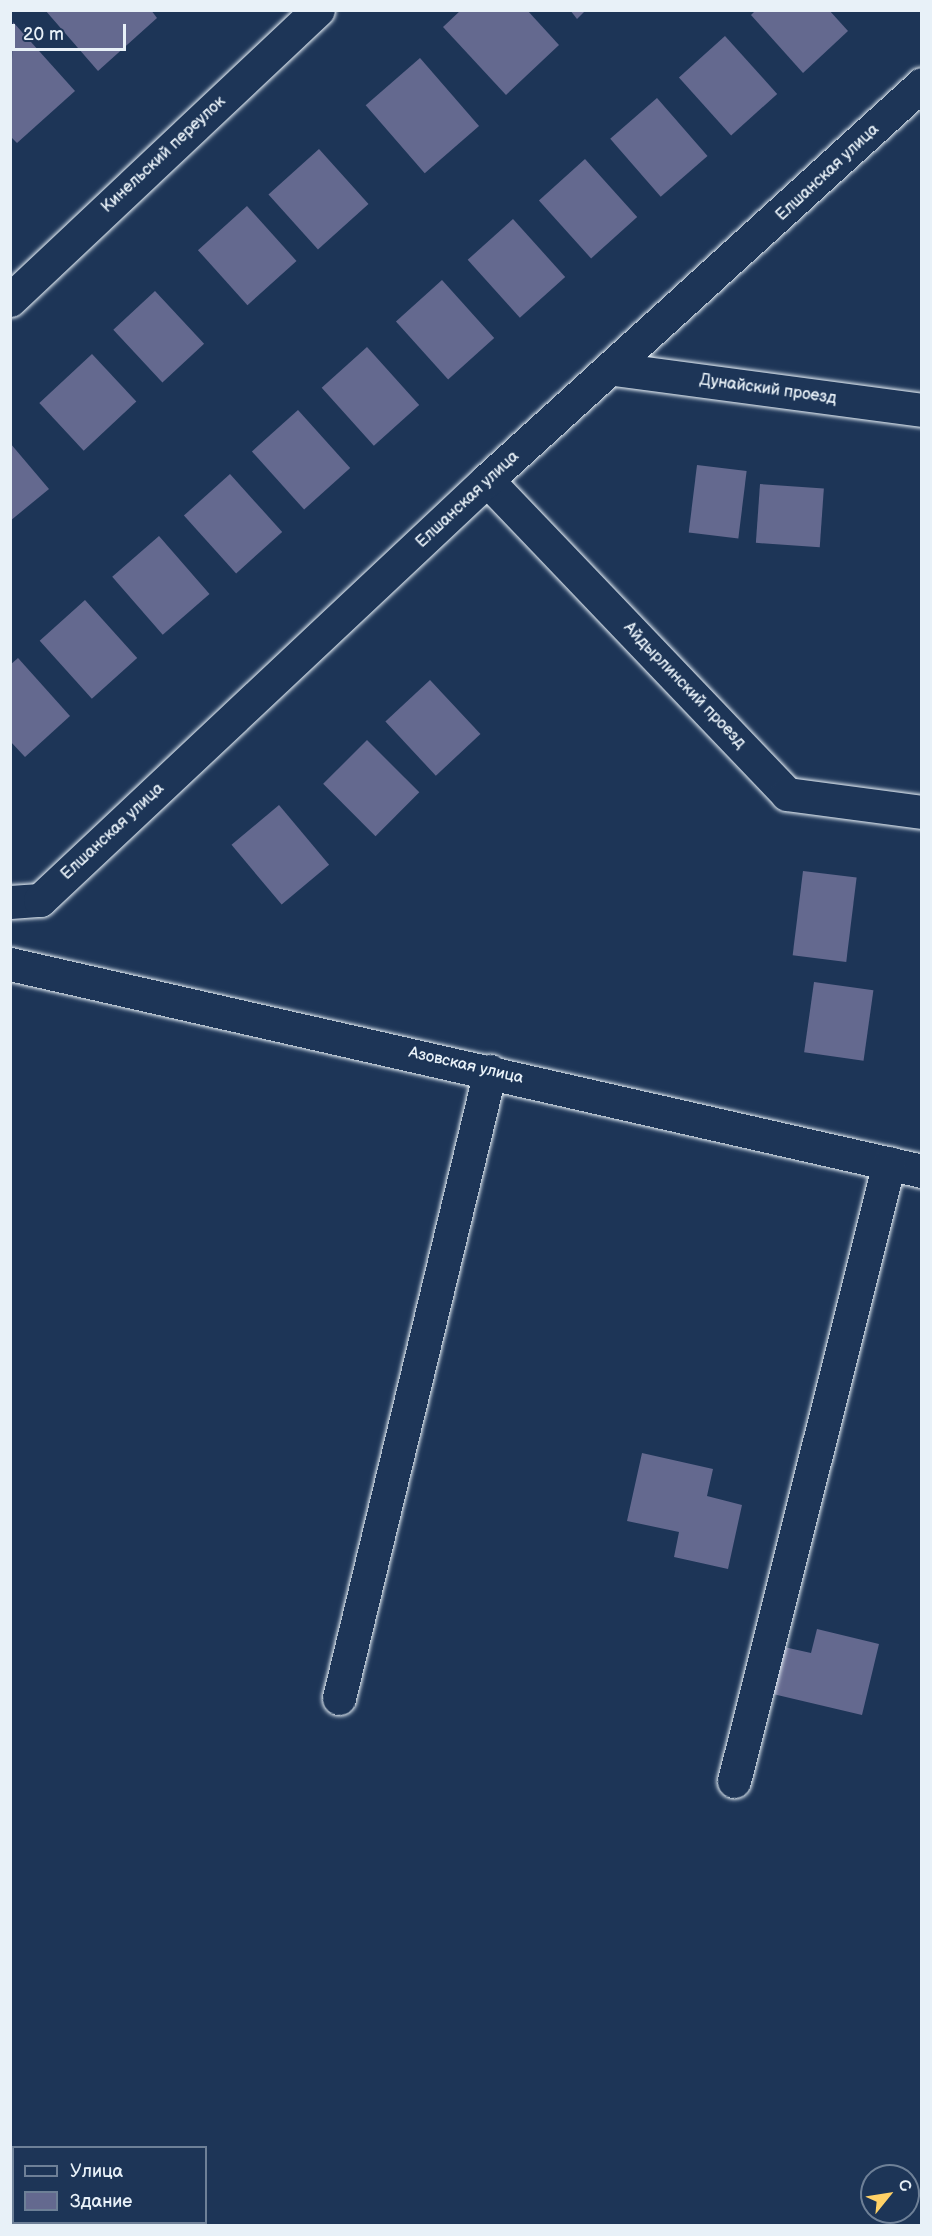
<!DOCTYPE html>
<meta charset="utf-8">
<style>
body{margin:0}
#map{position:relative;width:932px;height:2236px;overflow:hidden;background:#1d3557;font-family:"Balsamiq Sans",sans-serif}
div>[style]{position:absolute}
.building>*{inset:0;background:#64698f;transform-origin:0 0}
.roads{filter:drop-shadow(0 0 2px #e8f1f8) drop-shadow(0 0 2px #e8f1f8)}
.minor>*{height:33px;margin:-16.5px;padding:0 16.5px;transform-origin:16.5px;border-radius:16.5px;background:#1d3557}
span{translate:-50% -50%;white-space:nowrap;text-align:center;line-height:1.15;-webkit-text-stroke:4.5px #1d3557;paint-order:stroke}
.street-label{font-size:16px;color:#e8f1f8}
.frame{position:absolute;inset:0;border:12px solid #e8f1f8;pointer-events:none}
.legend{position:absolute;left:12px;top:2146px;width:195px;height:78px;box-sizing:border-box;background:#1d3557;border:2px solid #6e8097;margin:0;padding:8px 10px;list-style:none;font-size:18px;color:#e8f1f8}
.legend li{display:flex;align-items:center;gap:12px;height:30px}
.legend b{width:30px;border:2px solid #6e8097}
.north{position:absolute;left:860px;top:2164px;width:60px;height:60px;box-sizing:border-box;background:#1d3557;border:2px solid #6e8097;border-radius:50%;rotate:60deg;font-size:16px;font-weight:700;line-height:24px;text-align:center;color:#e8f1f8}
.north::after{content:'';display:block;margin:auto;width:21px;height:27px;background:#ffd166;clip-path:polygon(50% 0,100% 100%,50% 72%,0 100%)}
.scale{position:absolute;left:12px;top:24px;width:114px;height:27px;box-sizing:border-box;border:3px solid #e8f1f8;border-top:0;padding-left:8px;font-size:18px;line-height:21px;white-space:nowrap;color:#e8f1f8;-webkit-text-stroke:4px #1d3557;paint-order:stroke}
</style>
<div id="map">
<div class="building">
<i style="clip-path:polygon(45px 10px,151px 10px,157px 18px,98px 71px)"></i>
<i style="clip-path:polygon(461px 10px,527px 10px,559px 45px,506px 95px,443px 27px)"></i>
<i style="clip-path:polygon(570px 10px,586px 10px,577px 19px)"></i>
<i style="clip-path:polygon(756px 10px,829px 10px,848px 31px,803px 73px,751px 15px)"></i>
<i style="clip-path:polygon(13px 22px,75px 91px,17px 143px,10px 136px)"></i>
<i style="left:725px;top:36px;width:78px;height:62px;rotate:48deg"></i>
<i style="left:420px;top:58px;width:90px;height:72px;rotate:49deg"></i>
<i style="left:657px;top:98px;width:77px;height:62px;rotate:49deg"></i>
<i style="left:319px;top:149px;width:74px;height:68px;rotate:48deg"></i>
<i style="left:585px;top:159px;width:78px;height:62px;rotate:48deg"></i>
<i style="left:247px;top:206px;width:74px;height:66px;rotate:48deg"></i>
<i style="left:513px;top:219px;width:78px;height:61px;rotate:48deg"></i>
<i style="left:442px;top:280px;width:78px;height:62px;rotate:48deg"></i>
<i style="left:155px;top:291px;width:72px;height:57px;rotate:47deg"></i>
<i style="left:367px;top:347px;width:78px;height:61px;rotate:48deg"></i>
<i style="left:92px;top:354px;width:65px;height:72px;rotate:47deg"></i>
<i style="left:298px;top:410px;width:78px;height:62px;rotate:48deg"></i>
<i style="clip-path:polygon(10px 443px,49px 489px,10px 521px)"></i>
<i style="left:697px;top:465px;width:50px;height:68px;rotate:7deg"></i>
<i style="left:230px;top:474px;width:78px;height:62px;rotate:48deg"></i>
<i style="left:760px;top:484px;width:64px;height:59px;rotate:4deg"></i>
<i style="left:159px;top:536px;width:77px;height:62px;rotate:49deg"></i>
<i style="left:85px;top:600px;width:78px;height:61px;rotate:48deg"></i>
<i style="clip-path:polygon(18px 658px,70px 716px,25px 757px,10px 741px,10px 665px)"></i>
<i style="left:430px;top:680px;width:74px;height:61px;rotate:47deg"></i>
<i style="left:367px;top:740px;width:74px;height:62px;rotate:45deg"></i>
<i style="left:279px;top:805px;width:78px;height:62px;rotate:50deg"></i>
<i style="left:803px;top:871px;width:54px;height:85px;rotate:7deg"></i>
<i style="left:814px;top:982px;width:60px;height:71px;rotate:8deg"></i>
<i style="clip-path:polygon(642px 1453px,713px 1469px,707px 1496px,742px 1505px,728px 1569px,674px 1557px,679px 1532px,627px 1521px)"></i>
<i style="clip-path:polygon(817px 1629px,879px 1644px,862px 1715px,773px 1694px,784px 1647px,811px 1653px)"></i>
</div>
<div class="roads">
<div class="minor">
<i style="left:10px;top:300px;width:423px;rotate:-43.3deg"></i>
<i style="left:615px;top:369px;width:310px;rotate:7.6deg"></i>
<i style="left:487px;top:480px;width:434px;rotate:46.3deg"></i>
<i style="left:787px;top:794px;width:136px;rotate:7.6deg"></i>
<i style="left:10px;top:902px;width:30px;rotate:-4deg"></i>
<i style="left:40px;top:900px;width:613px;rotate:-43.22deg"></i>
<i style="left:487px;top:480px;width:588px;rotate:-42.31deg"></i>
<i style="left:10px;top:964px;width:935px;rotate:12.79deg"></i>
<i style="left:339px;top:1698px;width:645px;rotate:-76.46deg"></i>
<i style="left:734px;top:1781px;width:637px;rotate:-75.92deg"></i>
</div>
</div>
<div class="street-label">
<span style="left:164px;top:155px;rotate:-43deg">Кинельский переулок</span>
<span style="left:828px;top:173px;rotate:-43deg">Елшанская улица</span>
<span style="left:768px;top:390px;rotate:8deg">Дунайский проезд</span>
<span style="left:468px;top:500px;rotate:-43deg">Елшанская улица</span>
<span style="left:684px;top:686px;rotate:46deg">Айдырлинский проезд</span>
<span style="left:113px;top:832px;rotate:-43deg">Елшанская улица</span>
<span style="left:466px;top:1066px;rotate:13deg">Азовская улица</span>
</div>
<div class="frame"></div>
<ul class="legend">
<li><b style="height:8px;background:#1d3557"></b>Улица</li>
<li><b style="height:16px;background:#64698f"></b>Здание</li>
</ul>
<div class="north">С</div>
<div class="scale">20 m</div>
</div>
